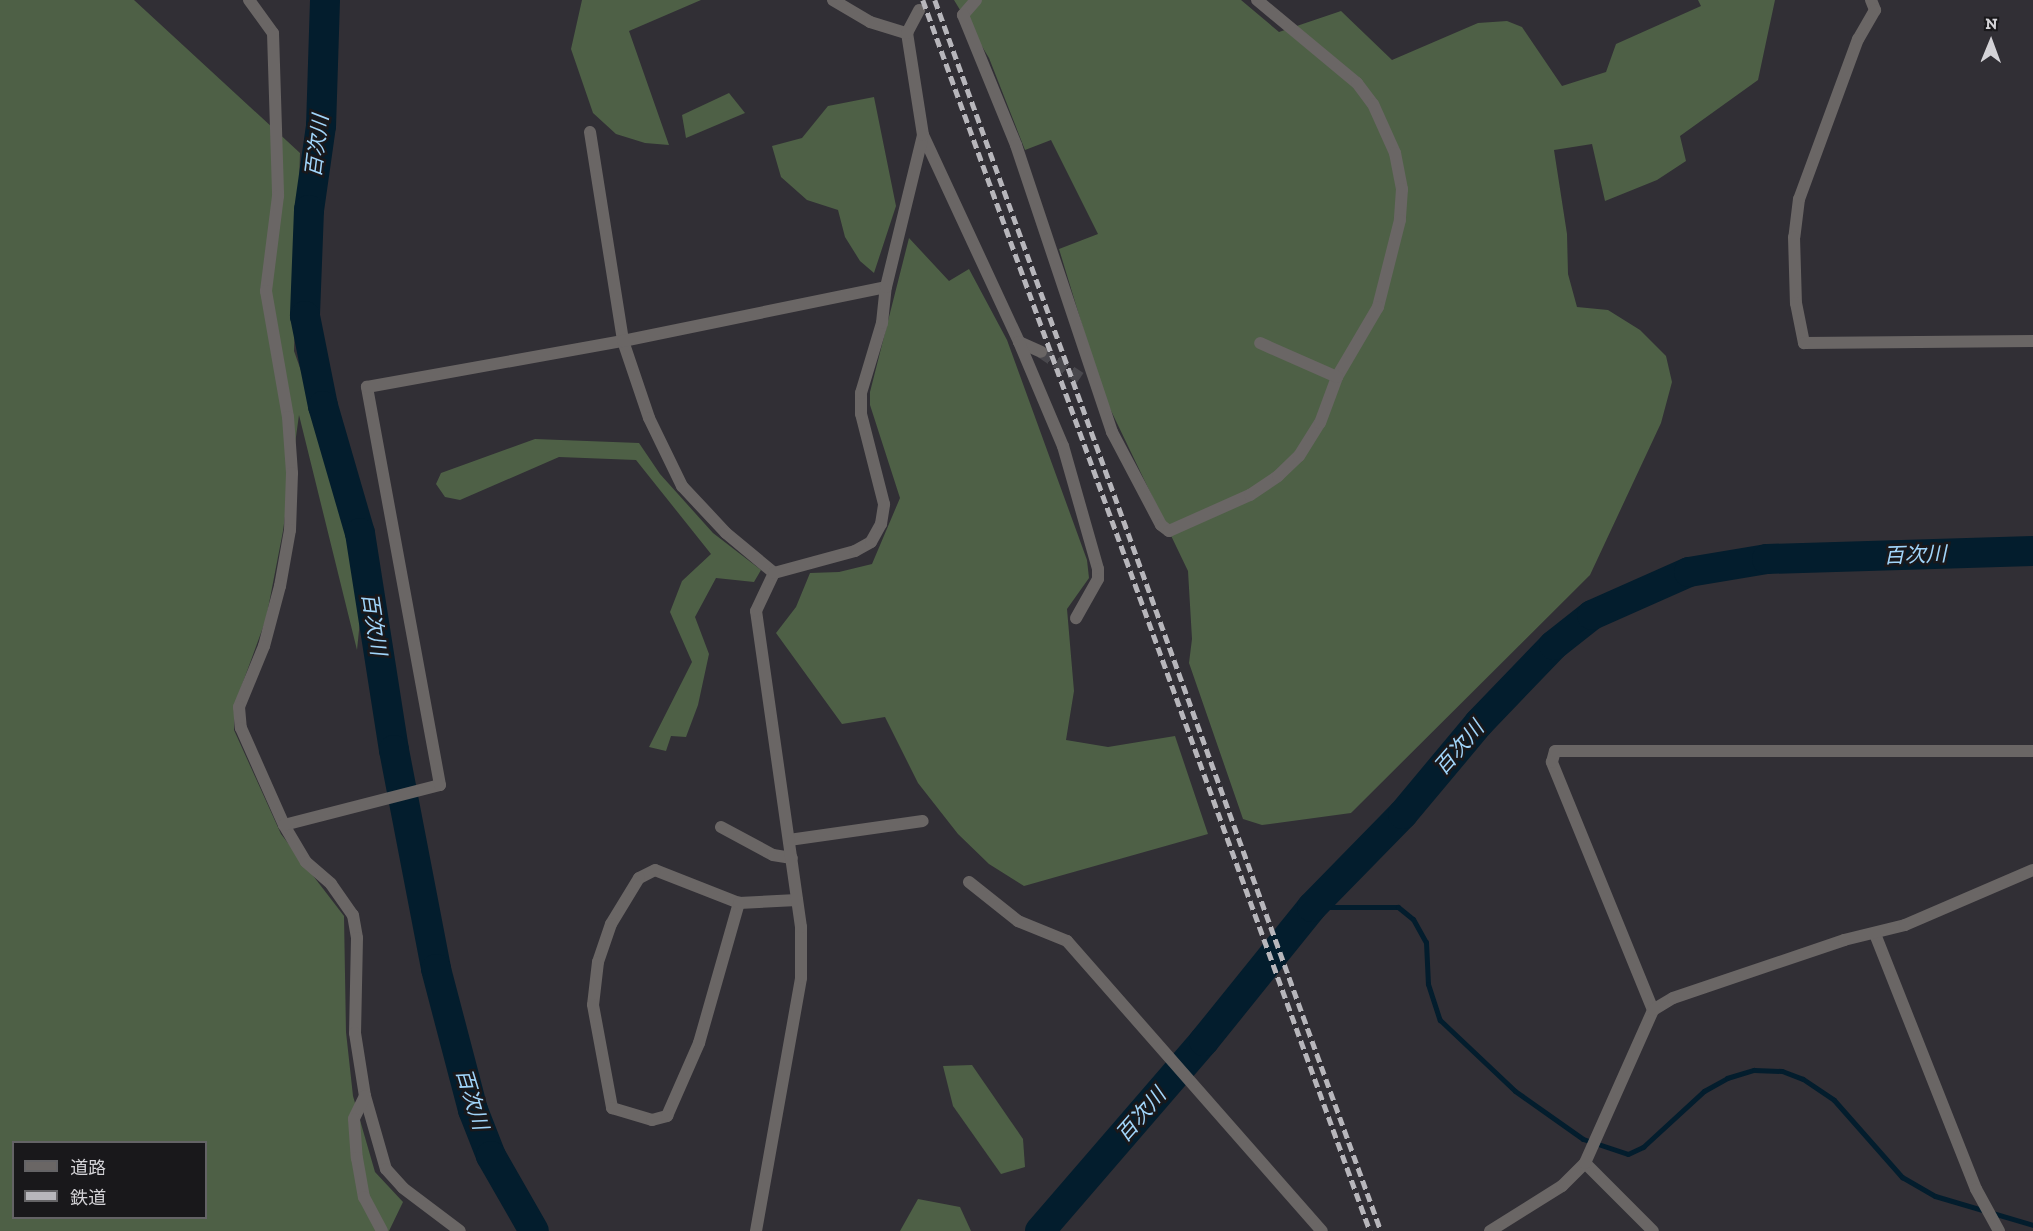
<!DOCTYPE html>
<meta charset="utf-8">
<style>
body{margin:0}
#map{position:relative;width:2033px;height:1231px;overflow:hidden;background:#312f35;font-family:"Zilla Slab","Noto Sans JP",serif}
div>[style]{position:absolute}
.forest>*{inset:0;background:#4e6046}
.stream>*{height:5px;margin:-2.5px;padding:0 2.5px;transform-origin:2.5px;border-radius:2.5px;background:#031d2d}
.river>*{height:30px;margin:-15px;padding:0 15px;transform-origin:15px;border-radius:15px;background:#031d2d}
.street-tunnel>*{height:12px;margin-top:-6px;transform-origin:0;background:repeating-linear-gradient(90deg,#49484d 0 12px,transparent 0 18px)}
.street>*{height:12px;margin:-6px;padding:0 6px;transform-origin:6px;border-radius:6px;background:#6a6665}
.rail>*{height:4.5px;margin-top:-2.25px;transform-origin:0;background:repeating-linear-gradient(90deg,#b7b6bb 0 9px,transparent 0 13.5px)}
span{translate:-50% -50%;white-space:nowrap;text-align:center;line-height:1.15;-webkit-text-stroke:5px #19181b;paint-order:stroke}
.water-label{font-size:21px;color:#a1d5fa;font-style:italic}
.legend{position:absolute;left:12px;top:1141px;width:195px;height:78px;box-sizing:border-box;background:#19181b;border:2px solid #646366;margin:0;padding:8px 10px;list-style:none;font-size:18px;color:#d4d3d7}
.legend li{display:flex;align-items:center;gap:12px;height:30px}
.legend b{width:30px;border:2px solid #646366}
.north{position:absolute;left:1961px;top:12px;width:60px;height:60px;-webkit-text-stroke:4px #19181b;paint-order:stroke;rotate:1deg;font-size:16px;font-weight:700;line-height:24px;text-align:center;color:#d4d3d7}
.north::after{content:'';display:block;margin:auto;width:21px;height:27px;background:#d4d3d7;clip-path:polygon(50% 0,100% 100%,50% 72%,0 100%)}
</style>
<div id="map">
<div class="forest">
<i style="clip-path:polygon(evenodd,0 0,134px 0,300px 153px,294px 351px,329px 450px,363px 591px,357px 650px,299px 415px,283px 531px,266px 619px,235px 704px,234px 730px,281px 834px,344px 916px,346px 1032px,353px 1096px,375px 1172px,403px 1202px,389px 1231px,0 1231px,0 0,14px 1142px,206px 1142px,206px 1218px,14px 1218px,14px 1142px)"></i>
<i style="clip-path:polygon(582px 0,701px 0,629px 31px,669px 145px,645px 143px,616px 134px,593px 113px,571px 49px)"></i>
<i style="clip-path:polygon(954px 0,1241px 0,1279px 32px,1341px 11px,1392px 60px,1478px 23px,1507px 21px,1522px 27px,1562px 86px,1606px 72px,1616px 44px,1701px 6px,1698px 0,1775px 0,1758px 80px,1680px 136px,1686px 161px,1657px 180px,1605px 201px,1592px 144px,1554px 150px,1567px 234px,1568px 274px,1577px 307px,1608px 310px,1640px 330px,1666px 356px,1672px 382px,1661px 423px,1590px 575px,1351px 813px,1262px 825px,1243px 819px,1189px 663px,1192px 639px,1188px 571px,1103px 394px,1059px 249px,1098px 234px,1051px 140px,1025px 150px,989px 58px)"></i>
<i style="clip-path:polygon(729px 93px,745px 113px,686px 138px,682px 115px)"></i>
<i style="clip-path:polygon(874px 97px,896px 206px,874px 273px,860px 261px,845px 237px,838px 210px,807px 200px,781px 177px,772px 146px,802px 138px,828px 106px)"></i>
<i style="clip-path:polygon(909px 238px,949px 281px,969px 269px,1007px 340px,1087px 560px,1089px 578px,1067px 609px,1074px 691px,1066px 740px,1108px 747px,1175px 736px,1208px 834px,1024px 886px,989px 864px,958px 834px,918px 783px,885px 717px,842px 724px,776px 633px,796px 607px,810px 573px,839px 572px,872px 564px,900px 498px,870px 405px,870px 392px)"></i>
<i style="clip-path:polygon(535px 439px,639px 443px,660px 474px,713px 533px,761px 570px,754px 582px,716px 578px,695px 617px,709px 654px,698px 705px,686px 737px,671px 736px,666px 751px,649px 747px,692px 662px,670px 612px,682px 581px,711px 554px,636px 460px,559px 457px,460px 500px,445px 497px,436px 484px,441px 473px)"></i>
<i style="clip-path:polygon(972px 1065px,1023px 1139px,1025px 1167px,1001px 1174px,953px 1106px,943px 1066px)"></i>
<i style="clip-path:polygon(918px 1199px,960px 1207px,971px 1231px,900px 1231px)"></i>
</div>
<div class="stream">
<i style="left:1312px;top:907px;width:86px"></i>
<i style="left:1398px;top:907px;width:19px;rotate:39deg"></i>
<i style="left:1413px;top:919px;width:26px;rotate:61deg"></i>
<i style="left:1426px;top:942px;width:42px;rotate:87.3deg"></i>
<i style="left:1428px;top:984px;width:38px;rotate:72deg"></i>
<i style="left:1440px;top:1020px;width:103px;rotate:43.4deg"></i>
<i style="left:1515px;top:1091px;width:83px;rotate:35.2deg"></i>
<i style="left:1583px;top:1139px;width:47px;rotate:18.4deg"></i>
<i style="left:1628px;top:1154px;width:17px;rotate:-25deg"></i>
<i style="left:1643px;top:1147px;width:83px;rotate:-42.6deg"></i>
<i style="left:1704px;top:1091px;width:26px;rotate:-29deg"></i>
<i style="left:1727px;top:1078px;width:28px;rotate:-17deg"></i>
<i style="left:1754px;top:1070px;width:28px;rotate:2deg"></i>
<i style="left:1782px;top:1071px;width:22px;rotate:21deg"></i>
<i style="left:1803px;top:1079px;width:37px;rotate:34deg"></i>
<i style="left:1834px;top:1100px;width:103px;rotate:48.6deg"></i>
<i style="left:1902px;top:1177px;width:38px;rotate:30deg"></i>
<i style="left:1935px;top:1196px;width:102px;rotate:16.5deg"></i>
</div>
<div class="river">
<i style="left:325px;top:0;width:126px;rotate:91.8deg"></i>
<i style="left:321px;top:126px;width:85px;rotate:98.1deg"></i>
<i style="left:309px;top:210px;width:106px;rotate:92.2deg"></i>
<i style="left:305px;top:316px;width:92px;rotate:78.7deg"></i>
<i style="left:323px;top:406px;width:132px;rotate:73.8deg"></i>
<i style="left:360px;top:533px;width:220px;rotate:81.1deg"></i>
<i style="left:394px;top:750px;width:223px;rotate:79.1deg"></i>
<i style="left:436px;top:969px;width:146px;rotate:75.3deg"></i>
<i style="left:473px;top:1110px;width:49px;rotate:68.6deg"></i>
<i style="left:491px;top:1156px;width:86px;rotate:60.2deg"></i>
<i style="left:1040px;top:1231px;width:251px;rotate:-49.2deg"></i>
<i style="left:1204px;top:1041px;width:172px;rotate:-51.1deg"></i>
<i style="left:1312px;top:907px;width:130px;rotate:-45.6deg"></i>
<i style="left:1403px;top:814px;width:119px;rotate:-50.1deg"></i>
<i style="left:1479px;top:723px;width:108px;rotate:-46.1deg"></i>
<i style="left:1554px;top:645px;width:48px;rotate:-38.3deg"></i>
<i style="left:1592px;top:615px;width:106px;rotate:-23.9deg"></i>
<i style="left:1689px;top:572px;width:79px;rotate:-9.5deg"></i>
<i style="left:1767px;top:559px;width:266px;rotate:-1.7deg"></i>
</div>
<div class="street-tunnel">
<i style="left:1041px;top:352px;width:47px;rotate:33.7deg"></i>
</div>
<div class="street">
<i style="left:249px;top:0;width:41px;rotate:54deg"></i>
<i style="left:273px;top:33px;width:163px;rotate:88.2deg"></i>
<i style="left:278px;top:196px;width:96px;rotate:97.2deg"></i>
<i style="left:266px;top:291px;width:128px;rotate:80.1deg"></i>
<i style="left:288px;top:417px;width:56px;rotate:85.9deg"></i>
<i style="left:292px;top:473px;width:57px;rotate:92deg"></i>
<i style="left:290px;top:530px;width:57px;rotate:100.1deg"></i>
<i style="left:280px;top:586px;width:62px;rotate:104.9deg"></i>
<i style="left:264px;top:646px;width:66px;rotate:112.3deg"></i>
<i style="left:239px;top:707px;width:21px;rotate:85deg"></i>
<i style="left:241px;top:728px;width:106px;rotate:66.1deg"></i>
<i style="left:284px;top:825px;width:43px;rotate:59.3deg"></i>
<i style="left:306px;top:862px;width:33px;rotate:41deg"></i>
<i style="left:331px;top:884px;width:38px;rotate:55deg"></i>
<i style="left:353px;top:915px;width:23px;rotate:80deg"></i>
<i style="left:357px;top:938px;width:95px;rotate:91.2deg"></i>
<i style="left:355px;top:1033px;width:64px;rotate:81deg"></i>
<i style="left:365px;top:1096px;width:76px;rotate:74deg"></i>
<i style="left:386px;top:1169px;width:25px;rotate:48deg"></i>
<i style="left:403px;top:1188px;width:71px;rotate:37deg"></i>
<i style="left:833px;top:0;width:43px;rotate:30.7deg"></i>
<i style="left:870px;top:22px;width:39px;rotate:17deg"></i>
<i style="left:976px;top:0;width:20px;rotate:131deg"></i>
<i style="left:963px;top:15px;width:140px;rotate:67.8deg"></i>
<i style="left:1016px;top:145px;width:303px;rotate:71.5deg"></i>
<i style="left:1112px;top:432px;width:105px;rotate:62.2deg"></i>
<i style="left:1161px;top:525px;width:10px;rotate:37deg"></i>
<i style="left:1169px;top:531px;width:89px;rotate:-24deg"></i>
<i style="left:1250px;top:495px;width:34px;rotate:-34deg"></i>
<i style="left:1278px;top:476px;width:29px;rotate:-44deg"></i>
<i style="left:1299px;top:456px;width:39px;rotate:-58deg"></i>
<i style="left:1320px;top:423px;width:49px;rotate:-69.7deg"></i>
<i style="left:1257px;top:0;width:130px;rotate:39.7deg"></i>
<i style="left:1357px;top:83px;width:26px;rotate:53deg"></i>
<i style="left:1373px;top:104px;width:54px;rotate:65.8deg"></i>
<i style="left:1395px;top:153px;width:37px;rotate:79deg"></i>
<i style="left:1402px;top:189px;width:31px;rotate:94deg"></i>
<i style="left:1400px;top:220px;width:90px;rotate:104.2deg"></i>
<i style="left:1378px;top:307px;width:81px;rotate:120.4deg"></i>
<i style="left:1337px;top:377px;width:84px;rotate:-156.2deg"></i>
<i style="left:1871px;top:0;width:11px;rotate:68deg"></i>
<i style="left:1875px;top:10px;width:34px;rotate:120deg"></i>
<i style="left:1858px;top:39px;width:171px;rotate:110.2deg"></i>
<i style="left:1799px;top:199px;width:38px;rotate:97deg"></i>
<i style="left:1794px;top:237px;width:66px;rotate:88.3deg"></i>
<i style="left:1796px;top:303px;width:41px;rotate:78.7deg"></i>
<i style="left:1804px;top:343px;width:229px;rotate:-0.5deg"></i>
<i style="left:590px;top:132px;width:212px;rotate:81deg"></i>
<i style="left:623px;top:341px;width:81px;rotate:71.3deg"></i>
<i style="left:649px;top:418px;width:76px;rotate:64.1deg"></i>
<i style="left:682px;top:486px;width:64px;rotate:46.9deg"></i>
<i style="left:726px;top:533px;width:62px;rotate:39.8deg"></i>
<i style="left:923px;top:135px;width:228px;rotate:65.1deg"></i>
<i style="left:1019px;top:342px;width:24px;rotate:24deg"></i>
<i style="left:1019px;top:342px;width:113px;rotate:67.1deg"></i>
<i style="left:1063px;top:446px;width:128px;rotate:74.1deg"></i>
<i style="left:1098px;top:569px;width:10px;rotate:90deg"></i>
<i style="left:1098px;top:579px;width:45px;rotate:119.4deg"></i>
<i style="left:284px;top:825px;width:161px;rotate:-14.4deg"></i>
<i style="left:440px;top:785px;width:405px;rotate:-100.4deg"></i>
<i style="left:367px;top:387px;width:260px;rotate:-10.2deg"></i>
<i style="left:623px;top:341px;width:268px;rotate:-11.6deg"></i>
<i style="left:721px;top:827px;width:59px;rotate:28.3deg"></i>
<i style="left:773px;top:855px;width:19px;rotate:9deg"></i>
<i style="left:789px;top:840px;width:135px;rotate:-8.1deg"></i>
<i style="left:969px;top:882px;width:63px;rotate:38.5deg"></i>
<i style="left:1018px;top:921px;width:53px;rotate:22.2deg"></i>
<i style="left:1067px;top:941px;width:386px;rotate:48.7deg"></i>
<i style="left:739px;top:903px;width:90px;rotate:-158.6deg"></i>
<i style="left:655px;top:870px;width:18px;rotate:153deg"></i>
<i style="left:639px;top:878px;width:54px;rotate:121.3deg"></i>
<i style="left:611px;top:924px;width:40px;rotate:108.9deg"></i>
<i style="left:598px;top:962px;width:43px;rotate:96.6deg"></i>
<i style="left:593px;top:1005px;width:105px;rotate:79.5deg"></i>
<i style="left:612px;top:1108px;width:42px;rotate:16.7deg"></i>
<i style="left:652px;top:1120px;width:16px;rotate:-15deg"></i>
<i style="left:667px;top:1116px;width:80px;rotate:-66.3deg"></i>
<i style="left:699px;top:1043px;width:146px;rotate:-74.1deg"></i>
<i style="left:739px;top:903px;width:58px;rotate:-3deg"></i>
<i style="left:1875px;top:934px;width:274px;rotate:68.4deg"></i>
<i style="left:1976px;top:1189px;width:48px;rotate:61.3deg"></i>
<i style="left:1653px;top:1010px;width:268px;rotate:-112.2deg"></i>
<i style="left:1552px;top:762px;width:11px;rotate:-75deg"></i>
<i style="left:1555px;top:751px;width:478px"></i>
<i style="left:365px;top:1096px;width:25px;rotate:116deg"></i>
<i style="left:354px;top:1119px;width:39px;rotate:86deg"></i>
<i style="left:357px;top:1158px;width:40px;rotate:80deg"></i>
<i style="left:364px;top:1197px;width:38px;rotate:62deg"></i>
<i style="left:1585px;top:1163px;width:96px;rotate:45deg"></i>
<i style="left:756px;top:1231px;width:257px;rotate:-79.9deg"></i>
<i style="left:801px;top:978px;width:51px;rotate:-90deg"></i>
<i style="left:801px;top:927px;width:319px;rotate:-98.1deg"></i>
<i style="left:756px;top:611px;width:42px;rotate:-64.7deg"></i>
<i style="left:774px;top:573px;width:84px;rotate:-15.2deg"></i>
<i style="left:855px;top:551px;width:18px;rotate:-29deg"></i>
<i style="left:871px;top:542px;width:21px;rotate:-61deg"></i>
<i style="left:881px;top:524px;width:20px;rotate:-81deg"></i>
<i style="left:884px;top:504px;width:93px;rotate:-104.3deg"></i>
<i style="left:861px;top:414px;width:21px;rotate:-90deg"></i>
<i style="left:861px;top:393px;width:73px;rotate:-73.3deg"></i>
<i style="left:882px;top:323px;width:36px;rotate:-84deg"></i>
<i style="left:886px;top:287px;width:156px;rotate:-76.3deg"></i>
<i style="left:923px;top:135px;width:103px;rotate:-98.9deg"></i>
<i style="left:907px;top:33px;width:26px;rotate:-62deg"></i>
<i style="left:1490px;top:1231px;width:85px;rotate:-32deg"></i>
<i style="left:1562px;top:1186px;width:33px;rotate:-45deg"></i>
<i style="left:1585px;top:1163px;width:167px;rotate:-66deg"></i>
<i style="left:1653px;top:1010px;width:23px;rotate:-31deg"></i>
<i style="left:1673px;top:998px;width:181px;rotate:-18.7deg"></i>
<i style="left:1844px;top:940px;width:63px;rotate:-13.8deg"></i>
<i style="left:1905px;top:925px;width:139px;rotate:-23.3deg"></i>
</div>
<div class="rail">
<i style="left:923px;top:0;width:1310px;rotate:70.04deg"></i>
<i style="left:935px;top:0;width:1309px;rotate:70.08deg"></i>
</div>
<div class="water-label">
<span style="left:317px;top:146px;rotate:-83deg">百次川</span>
<span style="left:1915px;top:555px;rotate:-2deg">百次川</span>
<span style="left:374px;top:624px;rotate:81deg">百次川</span>
<span style="left:1459px;top:748px;rotate:-49deg">百次川</span>
<span style="left:472px;top:1099px;rotate:73deg">百次川</span>
<span style="left:1141px;top:1115px;rotate:-49deg">百次川</span>
</div>
<ul class="legend">
<li><b style="height:8px;background:#6a6665"></b>道路</li>
<li><b style="height:8px;background:#b7b6bb"></b>鉄道</li>
</ul>
<div class="north">N</div>
</div>
